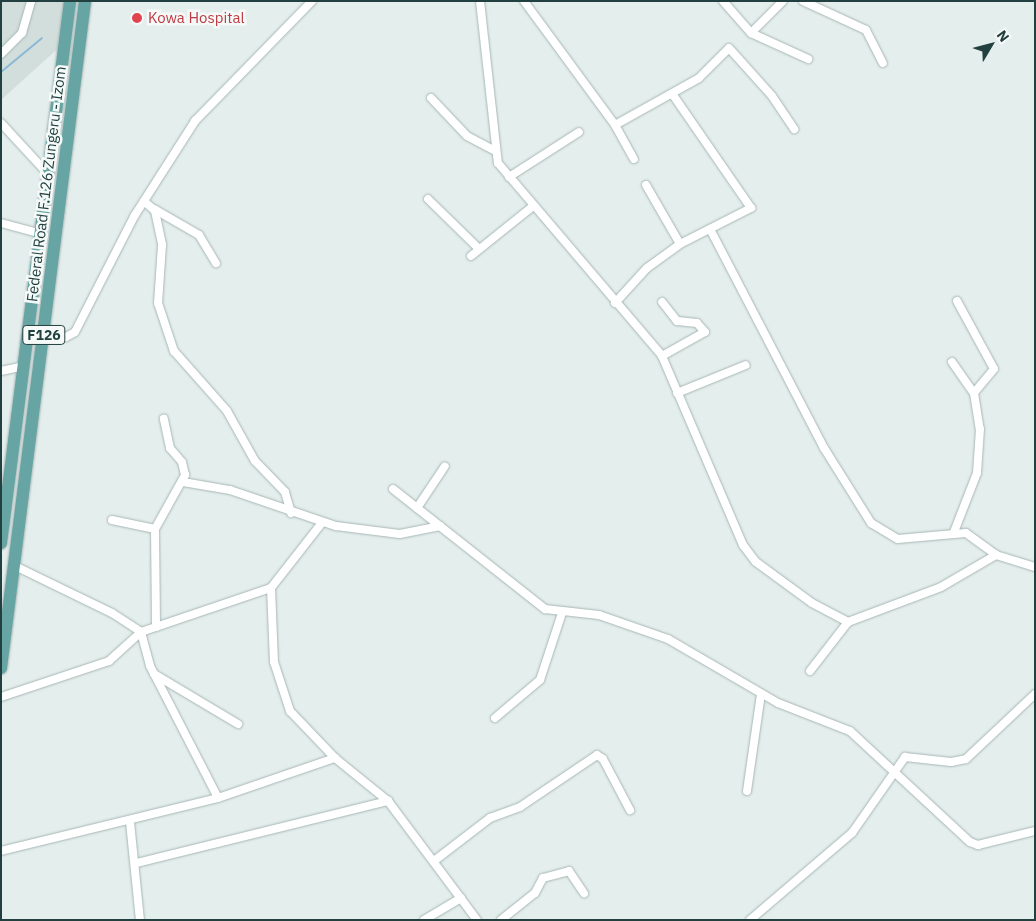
<!DOCTYPE html>
<style>
body{margin:0}
#map{position:relative;width:1036px;height:921px;overflow:hidden;background:#e4eeec;font-family:"IBM Plex Sans",sans-serif}
div>[style]{position:absolute}
.built>*{inset:0;background:#d2dedb}
.stream>*{height:2px;margin:-1px;padding:0 1px;transform-origin:1px;border-radius:1px;background:#8ab8d5}
.roads{filter:drop-shadow(0 0 1px #a6b6b5) drop-shadow(0 0 1px #a6b6b5)}
.street>*{height:8px;margin:-4px;padding:0 4px;transform-origin:4px;border-radius:4px;background:#fff}
.primary>*{height:12px;margin:-6px;padding:0 6px;transform-origin:6px;border-radius:6px;background:#66a5a4}
.dots>*{width:14px;height:14px;translate:-50% -50%;box-sizing:border-box;border:2px solid #f5faf8;border-radius:50%}
span{translate:-50% -50%;white-space:nowrap;text-align:center;line-height:1.15;-webkit-text-stroke:5px #f5faf8;paint-order:stroke}
.shield-label span{padding:1px 4px;background:#f5faf8;border:1px solid;border-radius:4px;-webkit-text-stroke-width:0}
.shield-label{font-size:14px;color:#22403f;font-weight:700}
.health-label{font-size:15px;color:#be3a42}
.left{translate:0 -50%;text-align:left}
.street-label{font-size:15px;color:#22403f}
.frame{position:absolute;inset:0;border:2px solid #22403f;pointer-events:none}
.north{position:absolute;left:966px;top:20px;width:50px;height:50px;-webkit-text-stroke:4px #f5faf8;paint-order:stroke;rotate:53deg;font-size:14px;font-weight:700;line-height:20px;text-align:center;color:#22403f}
.north::after{content:'';display:block;margin:auto;width:18px;height:22px;background:#22403f;clip-path:polygon(50% 0,100% 100%,50% 72%,0 100%)}
</style>
<div id="map">
<div class="built">
<i style="clip-path:polygon(1px 1px,68px 1px,64px 43px,1px 100px)"></i>
</div>
<div class="stream">
<i style="left:1px;top:72px;width:53px;rotate:-39.7deg"></i>
</div>
<div class="roads">
<div class="street">
<i style="left:480px;top:1px;width:163px;rotate:83.7deg"></i>
<i style="left:498px;top:163px;width:253px;rotate:49.6deg"></i>
<i style="left:662px;top:356px;width:206px;rotate:66.8deg"></i>
<i style="left:743px;top:545px;width:21px;rotate:53deg"></i>
<i style="left:756px;top:562px;width:69px;rotate:36.2deg"></i>
<i style="left:812px;top:603px;width:41px;rotate:27.8deg"></i>
<i style="left:524px;top:1px;width:154px;rotate:53.7deg"></i>
<i style="left:615px;top:125px;width:96px;rotate:-29.2deg"></i>
<i style="left:699px;top:78px;width:42px;rotate:-45deg"></i>
<i style="left:729px;top:48px;width:64px;rotate:48.1deg"></i>
<i style="left:772px;top:96px;width:40px;rotate:56deg"></i>
<i style="left:723px;top:1px;width:43px;rotate:48.8deg"></i>
<i style="left:751px;top:33px;width:63px;rotate:24.5deg"></i>
<i style="left:803px;top:1px;width:69px;rotate:24.7deg"></i>
<i style="left:866px;top:30px;width:37px;rotate:63deg"></i>
<i style="left:751px;top:33px;width:45px;rotate:-45deg"></i>
<i style="left:1px;top:54px;width:30px;rotate:-45deg"></i>
<i style="left:22px;top:33px;width:33px;rotate:-74deg"></i>
<i style="left:431px;top:98px;width:52px;rotate:46.5deg"></i>
<i style="left:467px;top:136px;width:30px;rotate:28deg"></i>
<i style="left:1px;top:123px;width:69px;rotate:47.3deg"></i>
<i style="left:615px;top:125px;width:39px;rotate:61deg"></i>
<i style="left:509px;top:177px;width:83px;rotate:-32.7deg"></i>
<i style="left:646px;top:185px;width:68px;rotate:60deg"></i>
<i style="left:428px;top:199px;width:71px;rotate:44.4deg"></i>
<i style="left:144px;top:201px;width:15px;rotate:42deg"></i>
<i style="left:155px;top:211px;width:35px;rotate:78deg"></i>
<i style="left:162px;top:245px;width:58px;rotate:93.9deg"></i>
<i style="left:158px;top:303px;width:51px;rotate:71.6deg"></i>
<i style="left:174px;top:351px;width:80px;rotate:48.5deg"></i>
<i style="left:227px;top:411px;width:57px;rotate:60.8deg"></i>
<i style="left:255px;top:461px;width:43px;rotate:45.9deg"></i>
<i style="left:285px;top:492px;width:22px;rotate:74deg"></i>
<i style="left:154px;top:209px;width:52px;rotate:30deg"></i>
<i style="left:199px;top:235px;width:33px;rotate:59deg"></i>
<i style="left:1px;top:223px;width:38px;rotate:15deg"></i>
<i style="left:710px;top:229px;width:247px;rotate:62.5deg"></i>
<i style="left:824px;top:448px;width:89px;rotate:57.9deg"></i>
<i style="left:871px;top:523px;width:31px;rotate:31deg"></i>
<i style="left:898px;top:539px;width:68px;rotate:-5deg"></i>
<i style="left:966px;top:533px;width:37px;rotate:36deg"></i>
<i style="left:996px;top:555px;width:41px;rotate:17.1deg"></i>
<i style="left:471px;top:256px;width:78px;rotate:-38.8deg"></i>
<i style="left:957px;top:301px;width:77px;rotate:61.4deg"></i>
<i style="left:994px;top:369px;width:31px;rotate:130deg"></i>
<i style="left:615px;top:303px;width:47px;rotate:-47.6deg"></i>
<i style="left:647px;top:268px;width:41px;rotate:-36deg"></i>
<i style="left:680px;top:244px;width:80px;rotate:-26.9deg"></i>
<i style="left:751px;top:208px;width:137px;rotate:-124.6deg"></i>
<i style="left:44px;top:334px;width:22px;rotate:8deg"></i>
<i style="left:66px;top:337px;width:10px;rotate:-29deg"></i>
<i style="left:75px;top:332px;width:131px;rotate:-62.9deg"></i>
<i style="left:135px;top:215px;width:112px;rotate:-57.4deg"></i>
<i style="left:195px;top:121px;width:168px;rotate:-45.7deg"></i>
<i style="left:662px;top:356px;width:49px;rotate:-29.2deg"></i>
<i style="left:705px;top:332px;width:12px;rotate:-132deg"></i>
<i style="left:697px;top:323px;width:20px;rotate:-174deg"></i>
<i style="left:677px;top:321px;width:24px;rotate:-128deg"></i>
<i style="left:952px;top:362px;width:38px;rotate:55deg"></i>
<i style="left:974px;top:393px;width:36px;rotate:81deg"></i>
<i style="left:980px;top:429px;width:44px;rotate:93.9deg"></i>
<i style="left:977px;top:473px;width:63px;rotate:111.3deg"></i>
<i style="left:1px;top:371px;width:24px;rotate:-12deg"></i>
<i style="left:677px;top:393px;width:74px;rotate:-22.1deg"></i>
<i style="left:183px;top:482px;width:48px;rotate:9.7deg"></i>
<i style="left:230px;top:490px;width:112px;rotate:18.8deg"></i>
<i style="left:336px;top:526px;width:64px;rotate:7.1deg"></i>
<i style="left:400px;top:534px;width:41px;rotate:-11.3deg"></i>
<i style="left:393px;top:489px;width:194px;rotate:38.3deg"></i>
<i style="left:545px;top:609px;width:54px;rotate:6.3deg"></i>
<i style="left:599px;top:615px;width:73px;rotate:19.2deg"></i>
<i style="left:668px;top:639px;width:127px;rotate:30.2deg"></i>
<i style="left:778px;top:703px;width:77px;rotate:21.3deg"></i>
<i style="left:850px;top:731px;width:163px;rotate:42.8deg"></i>
<i style="left:970px;top:842px;width:9px;rotate:21deg"></i>
<i style="left:978px;top:845px;width:59px;rotate:-13.8deg"></i>
<i style="left:417px;top:508px;width:50px;rotate:-56.3deg"></i>
<i style="left:112px;top:520px;width:44px;rotate:11.8deg"></i>
<i style="left:155px;top:529px;width:98px;rotate:89.4deg"></i>
<i style="left:321px;top:524px;width:81px;rotate:128deg"></i>
<i style="left:271px;top:588px;width:74px;rotate:87.7deg"></i>
<i style="left:274px;top:662px;width:52px;rotate:71.9deg"></i>
<i style="left:290px;top:711px;width:65px;rotate:46.2deg"></i>
<i style="left:155px;top:529px;width:62px;rotate:-60.9deg"></i>
<i style="left:185px;top:475px;width:13px;rotate:-103deg"></i>
<i style="left:182px;top:462px;width:18px;rotate:-131deg"></i>
<i style="left:170px;top:448px;width:30px;rotate:-102deg"></i>
<i style="left:15px;top:566px;width:108px;rotate:25.9deg"></i>
<i style="left:112px;top:613px;width:35px;rotate:33deg"></i>
<i style="left:141px;top:632px;width:35px;rotate:75deg"></i>
<i style="left:150px;top:666px;width:148px;rotate:62.7deg"></i>
<i style="left:810px;top:671px;width:62px;rotate:-52.2deg"></i>
<i style="left:848px;top:622px;width:99px;rotate:-20.6deg"></i>
<i style="left:941px;top:587px;width:64px;rotate:-30.2deg"></i>
<i style="left:154px;top:674px;width:98px;rotate:30.8deg"></i>
<i style="left:1px;top:697px;width:114px;rotate:-18.4deg"></i>
<i style="left:109px;top:661px;width:43px;rotate:-42.2deg"></i>
<i style="left:141px;top:632px;width:137px;rotate:-18.7deg"></i>
<i style="left:495px;top:718px;width:59px;rotate:-40.2deg"></i>
<i style="left:540px;top:680px;width:71px;rotate:-71.8deg"></i>
<i style="left:747px;top:791px;width:98px;rotate:-81.8deg"></i>
<i style="left:130px;top:822px;width:99px;rotate:84.2deg"></i>
<i style="left:1px;top:851px;width:223px;rotate:-13.7deg"></i>
<i style="left:218px;top:798px;width:124px;rotate:-18.9deg"></i>
<i style="left:335px;top:758px;width:68px;rotate:39.1deg"></i>
<i style="left:388px;top:801px;width:149px;rotate:53.2deg"></i>
<i style="left:434px;top:861px;width:71px;rotate:-37.5deg"></i>
<i style="left:490px;top:818px;width:32px;rotate:-20deg"></i>
<i style="left:520px;top:807px;width:93px;rotate:-34deg"></i>
<i style="left:597px;top:755px;width:7px;rotate:34deg"></i>
<i style="left:603px;top:759px;width:58px;rotate:62.1deg"></i>
<i style="left:137px;top:863px;width:259px;rotate:-13.9deg"></i>
<i style="left:424px;top:920px;width:43px;rotate:-30.7deg"></i>
<i style="left:501px;top:920px;width:43px;rotate:-38.5deg"></i>
<i style="left:535px;top:893px;width:17px;rotate:-62deg"></i>
<i style="left:543px;top:878px;width:27px;rotate:-15deg"></i>
<i style="left:569px;top:871px;width:27px;rotate:56deg"></i>
<i style="left:750px;top:920px;width:134px;rotate:-40.5deg"></i>
<i style="left:852px;top:833px;width:93px;rotate:-55.1deg"></i>
<i style="left:905px;top:757px;width:46px;rotate:6.2deg"></i>
<i style="left:951px;top:762px;width:15px;rotate:-11deg"></i>
<i style="left:966px;top:759px;width:95px;rotate:-43.3deg"></i>
</div>
<div class="primary">
<i style="left:1px;top:543px;width:546px;rotate:-82.74deg"></i>
<i style="left:1px;top:668px;width:672px;rotate:-82.82deg"></i>
</div>
</div>
<div class="dots">
<i style="left:137px;top:18px;background:#e0444e"></i>
</div>
<div class="shield-label">
<span style="left:44px;top:335px">F126</span>
</div>
<div class="health-label">
<span class="left" style="left:148px;top:18px">Kowa Hospital</span>
</div>
<div class="street-label">
<span style="left:46px;top:184px;rotate:-83deg">Federal Road F.126 Zungeru - Izom</span>
</div>
<div class="frame"></div>
<div class="north">N</div>
</div>
